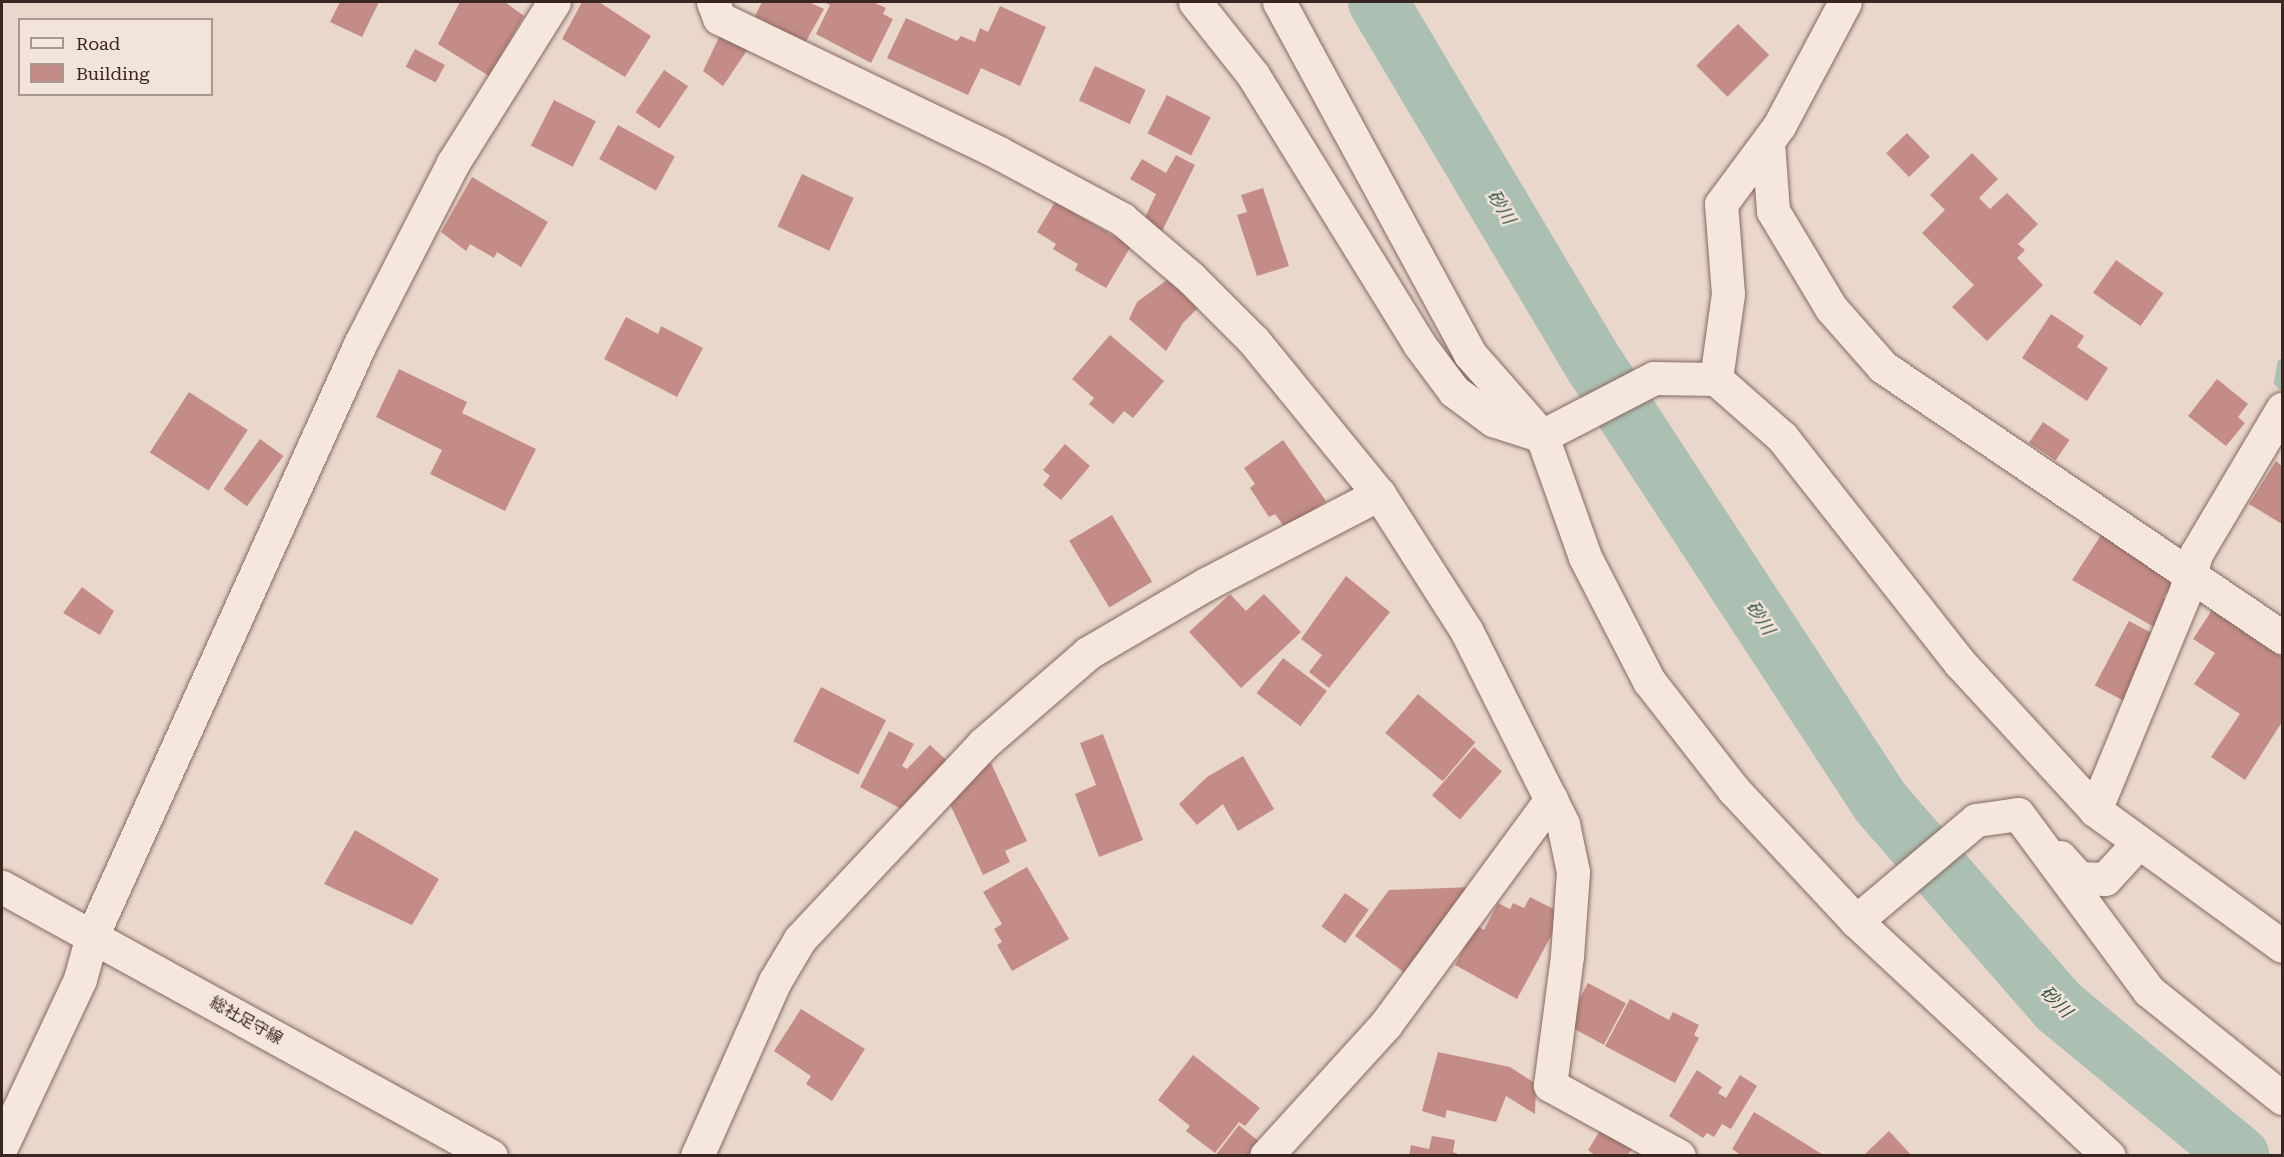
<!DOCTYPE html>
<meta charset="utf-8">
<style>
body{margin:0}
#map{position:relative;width:2284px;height:1157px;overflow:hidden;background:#ead7cb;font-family:"Roboto Serif","Noto Sans JP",serif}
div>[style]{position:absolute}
.stream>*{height:10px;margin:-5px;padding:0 5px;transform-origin:5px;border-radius:5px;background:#abc0b3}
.river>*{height:60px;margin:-30px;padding:0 30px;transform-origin:30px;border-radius:30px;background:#abc0b3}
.building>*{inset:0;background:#c48c86;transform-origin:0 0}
.roads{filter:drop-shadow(0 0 2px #866961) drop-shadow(0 0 2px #866961)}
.street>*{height:33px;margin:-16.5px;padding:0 16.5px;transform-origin:16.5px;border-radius:16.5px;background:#f6e7de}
.secondary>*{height:33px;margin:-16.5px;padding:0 16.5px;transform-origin:16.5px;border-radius:16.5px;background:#f6e7de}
span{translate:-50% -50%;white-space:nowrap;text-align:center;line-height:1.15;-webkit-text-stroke:4.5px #f3e4da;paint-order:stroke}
.street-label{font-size:16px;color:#382623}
.water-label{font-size:18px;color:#345649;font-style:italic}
.frame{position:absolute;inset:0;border:3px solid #382623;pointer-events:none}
.legend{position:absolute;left:18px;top:18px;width:195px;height:78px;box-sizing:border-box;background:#f3e4da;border:2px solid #a89891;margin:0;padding:8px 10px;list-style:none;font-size:18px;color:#382623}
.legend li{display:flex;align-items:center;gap:12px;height:30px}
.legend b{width:30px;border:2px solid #a89891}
</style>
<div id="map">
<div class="stream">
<i style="left:2282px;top:364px;width:18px;rotate:99deg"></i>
<i style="left:2279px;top:382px;width:4px;rotate:45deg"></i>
</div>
<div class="river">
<i style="left:1378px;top:2px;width:425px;rotate:59.2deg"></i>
<i style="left:1596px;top:367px;width:521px;rotate:56.83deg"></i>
<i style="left:1881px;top:803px;width:271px;rotate:48.9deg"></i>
<i style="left:2059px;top:1007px;width:234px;rotate:39.5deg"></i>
</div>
<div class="building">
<i style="clip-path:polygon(340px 2px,379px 2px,362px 37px,330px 22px)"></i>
<i style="clip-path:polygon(460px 2px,505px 2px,524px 16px,489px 76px,438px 44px)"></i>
<i style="clip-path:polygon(582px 2px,599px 2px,651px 36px,625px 77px,562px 39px)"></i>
<i style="clip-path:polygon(762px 2px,809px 2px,824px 9px,805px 43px,755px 16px)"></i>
<i style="clip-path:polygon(824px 2px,873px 2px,886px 8px,883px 14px,893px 19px,871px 63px,816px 34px,830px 5px)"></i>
<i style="clip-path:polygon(1000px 6px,1046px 27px,1020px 86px,981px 68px,968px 95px,887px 58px,906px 18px,957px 41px,961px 36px,975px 42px,980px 28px,988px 32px)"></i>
<i style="left:1738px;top:24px;width:44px;height:59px;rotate:45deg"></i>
<i style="clip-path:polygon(722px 31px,750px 46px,723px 86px,703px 71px)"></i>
<i style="left:415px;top:49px;width:34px;height:20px;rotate:28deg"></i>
<i style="left:1095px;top:66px;width:56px;height:38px;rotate:25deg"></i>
<i style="left:664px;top:70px;width:29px;height:51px;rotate:34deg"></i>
<i style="left:1167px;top:95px;width:49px;height:43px;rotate:27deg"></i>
<i style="left:554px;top:100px;width:47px;height:51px;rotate:27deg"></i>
<i style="left:618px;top:125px;width:65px;height:39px;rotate:29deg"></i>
<i style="left:1907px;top:133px;width:33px;height:29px;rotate:46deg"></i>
<i style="clip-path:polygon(1972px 153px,1998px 179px,1979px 198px,1990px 209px,2007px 193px,2038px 224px,2018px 244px,2025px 250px,2017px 258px,2043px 285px,1987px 341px,1952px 307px,1974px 285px,1922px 233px,1945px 210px,1930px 195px)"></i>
<i style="clip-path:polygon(1176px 155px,1195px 165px,1161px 233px,1142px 224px,1156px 194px,1130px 179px,1142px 159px,1166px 173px)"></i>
<i style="left:802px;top:174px;width:57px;height:58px;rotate:25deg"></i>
<i style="clip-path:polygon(472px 177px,548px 222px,521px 267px,497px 252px,494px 258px,470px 244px,466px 251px,441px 232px)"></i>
<i style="clip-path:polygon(1263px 188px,1289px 266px,1257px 276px,1237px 215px,1247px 212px,1241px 195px)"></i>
<i style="clip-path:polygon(1055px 202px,1131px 246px,1106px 288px,1075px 270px,1078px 264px,1053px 249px,1056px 244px,1037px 232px)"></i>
<i style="left:2116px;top:260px;width:58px;height:40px;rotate:35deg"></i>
<i style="clip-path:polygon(1171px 277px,1202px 304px,1183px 323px,1166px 351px,1129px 319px,1137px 302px)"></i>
<i style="clip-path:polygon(2051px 314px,2084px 336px,2077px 347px,2108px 368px,2087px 401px,2022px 358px)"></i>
<i style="clip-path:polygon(626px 317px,658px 334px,661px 326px,703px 348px,677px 397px,604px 359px)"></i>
<i style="clip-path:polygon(1110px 335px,1164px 381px,1133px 418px,1124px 411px,1113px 424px,1089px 404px,1094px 398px,1072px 379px)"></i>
<i style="clip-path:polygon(399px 369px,467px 402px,462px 413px,536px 449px,505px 511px,430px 474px,442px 450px,376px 417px)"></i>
<i style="clip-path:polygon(2217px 379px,2248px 404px,2238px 417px,2245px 423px,2226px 446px,2188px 416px)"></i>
<i style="left:189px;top:392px;width:70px;height:72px;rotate:33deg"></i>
<i style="left:2043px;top:422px;width:32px;height:25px;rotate:34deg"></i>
<i style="left:260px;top:439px;width:29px;height:62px;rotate:36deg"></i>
<i style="clip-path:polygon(1283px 440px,1326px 501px,1286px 529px,1275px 514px,1269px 517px,1250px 488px,1255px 484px,1244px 468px)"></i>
<i style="clip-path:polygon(1065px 444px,1090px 466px,1061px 500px,1043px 485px,1050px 476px,1043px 470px)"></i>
<i style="clip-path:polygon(2276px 461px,2282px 466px,2282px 524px,2249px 504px)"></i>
<i style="left:1112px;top:515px;width:78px;height:50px;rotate:59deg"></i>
<i style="clip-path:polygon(2103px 532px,2175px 580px,2163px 598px,2170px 603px,2154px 627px,2072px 580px)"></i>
<i style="clip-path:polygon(1346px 576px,1390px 612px,1329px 688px,1309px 672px,1322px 655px,1301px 639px)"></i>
<i style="clip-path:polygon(82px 587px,114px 611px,100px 635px,63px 613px)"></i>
<i style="clip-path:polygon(1230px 594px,1246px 611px,1264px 594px,1301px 632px,1241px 688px,1189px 632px)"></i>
<i style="clip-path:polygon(2212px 610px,2282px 657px,2282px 722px,2245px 780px,2211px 757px,2240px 714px,2194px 684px,2215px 653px,2193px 639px)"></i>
<i style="left:2129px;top:621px;width:36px;height:73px;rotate:28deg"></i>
<i style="left:1283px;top:658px;width:55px;height:44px;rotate:37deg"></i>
<i style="left:821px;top:687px;width:73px;height:61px;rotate:27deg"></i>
<i style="left:1418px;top:694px;width:75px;height:51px;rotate:40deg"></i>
<i style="clip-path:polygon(889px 731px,914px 744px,902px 766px,907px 769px,930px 745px,954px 767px,909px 813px,860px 787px)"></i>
<i style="clip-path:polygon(1103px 734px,1143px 840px,1099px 857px,1075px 794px,1096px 785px,1080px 743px)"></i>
<i style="left:1474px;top:747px;width:37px;height:64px;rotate:41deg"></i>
<i style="clip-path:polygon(1243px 756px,1274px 809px,1238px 831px,1223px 804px,1197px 825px,1179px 804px,1207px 777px)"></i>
<i style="clip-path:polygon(991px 763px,1027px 841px,1005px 851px,1010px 862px,983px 875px,942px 787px)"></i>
<i style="clip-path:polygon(355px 830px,439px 879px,412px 925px,324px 884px)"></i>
<i style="clip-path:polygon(1027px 867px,1069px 939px,1012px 971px,997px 945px,1002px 942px,994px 929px,1002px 924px,983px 892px)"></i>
<i style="clip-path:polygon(1475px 887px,1409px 976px,1355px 936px,1389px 890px)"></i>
<i style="left:1345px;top:893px;width:29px;height:41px;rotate:35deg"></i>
<i style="clip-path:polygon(1530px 897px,1563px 914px,1517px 999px,1455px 965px,1476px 925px,1484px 930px,1498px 903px,1510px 909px,1513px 903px,1524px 908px)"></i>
<i style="left:1588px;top:983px;width:43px;height:47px;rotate:28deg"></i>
<i style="clip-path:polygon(1630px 999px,1669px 1020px,1673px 1012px,1699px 1025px,1694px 1035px,1699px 1038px,1675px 1083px,1605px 1046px)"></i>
<i style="clip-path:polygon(801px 1009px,865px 1049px,832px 1101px,806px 1084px,811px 1076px,774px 1051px)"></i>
<i style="clip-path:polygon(1438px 1052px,1510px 1067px,1536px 1084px,1535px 1114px,1506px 1096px,1496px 1122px,1447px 1110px,1445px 1118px,1422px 1111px)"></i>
<i style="clip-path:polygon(1193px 1055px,1260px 1108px,1245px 1126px,1239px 1122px,1215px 1153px,1186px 1131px,1190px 1126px,1158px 1100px)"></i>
<i style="clip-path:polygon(1697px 1070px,1722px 1087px,1718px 1093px,1726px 1098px,1740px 1075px,1757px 1086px,1731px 1129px,1722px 1124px,1714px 1137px,1707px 1133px,1703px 1138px,1669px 1116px)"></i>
<i style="clip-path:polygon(1754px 1112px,1825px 1156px,1742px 1156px,1732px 1149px)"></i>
<i style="clip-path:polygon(1606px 1121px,1637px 1141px,1627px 1156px,1596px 1156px,1588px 1150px)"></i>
<i style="clip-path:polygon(1239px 1125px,1264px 1146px,1256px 1156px,1215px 1156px)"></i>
<i style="clip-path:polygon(1889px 1131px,1912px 1156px,1863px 1156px)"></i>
<i style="clip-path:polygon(1432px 1136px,1455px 1140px,1453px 1152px,1463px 1156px,1409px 1156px,1411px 1145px,1429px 1149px)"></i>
</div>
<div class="roads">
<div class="street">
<i style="left:713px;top:2px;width:17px;rotate:69deg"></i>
<i style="left:719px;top:18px;width:311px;rotate:25.7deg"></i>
<i style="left:999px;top:153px;width:140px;rotate:28.2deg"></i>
<i style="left:1122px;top:219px;width:91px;rotate:40.5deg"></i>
<i style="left:1191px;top:278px;width:89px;rotate:45deg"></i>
<i style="left:1254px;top:341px;width:198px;rotate:50.8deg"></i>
<i style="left:1379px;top:494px;width:161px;rotate:57.4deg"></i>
<i style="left:1466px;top:630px;width:217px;rotate:63.4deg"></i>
<i style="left:1563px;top:824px;width:49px;rotate:78.2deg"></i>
<i style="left:1573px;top:872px;width:84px;rotate:94.1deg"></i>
<i style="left:1567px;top:956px;width:130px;rotate:97.5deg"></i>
<i style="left:1550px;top:1085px;width:147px;rotate:28.8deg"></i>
<i style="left:1195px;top:2px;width:93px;rotate:51.5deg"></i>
<i style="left:1253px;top:75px;width:316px;rotate:58.3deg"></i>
<i style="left:1419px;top:344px;width:59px;rotate:53.3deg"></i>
<i style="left:1454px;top:391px;width:49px;rotate:36.6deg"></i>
<i style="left:1493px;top:420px;width:52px;rotate:18.1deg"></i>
<i style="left:1542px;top:436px;width:126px;rotate:-27.4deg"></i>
<i style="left:1654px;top:378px;width:62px;rotate:0.9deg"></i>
<i style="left:1716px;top:379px;width:88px;rotate:41.3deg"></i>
<i style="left:1782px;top:437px;width:288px;rotate:51.8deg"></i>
<i style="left:1960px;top:663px;width:200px;rotate:47.4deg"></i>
<i style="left:2095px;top:810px;width:231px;rotate:36deg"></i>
<i style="left:1279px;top:2px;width:400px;rotate:61.5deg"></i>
<i style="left:1470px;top:354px;width:109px;rotate:48.7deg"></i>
<i style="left:1542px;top:436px;width:128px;rotate:70.4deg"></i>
<i style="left:1585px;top:557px;width:140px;rotate:62.7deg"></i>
<i style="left:1649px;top:681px;width:138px;rotate:52.1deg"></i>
<i style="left:1734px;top:790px;width:179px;rotate:47deg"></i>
<i style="left:1856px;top:921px;width:345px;rotate:42.9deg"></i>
<i style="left:1768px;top:143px;width:68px;rotate:85.8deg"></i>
<i style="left:1773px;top:211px;width:113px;rotate:59.1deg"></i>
<i style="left:1831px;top:308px;width:79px;rotate:48.6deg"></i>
<i style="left:1883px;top:367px;width:482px;rotate:34.1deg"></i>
<i style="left:1716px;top:379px;width:86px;rotate:-82deg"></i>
<i style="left:1728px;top:294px;width:90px;rotate:-94.4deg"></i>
<i style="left:1721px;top:204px;width:97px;rotate:-53.4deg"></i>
<i style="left:1779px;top:126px;width:140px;rotate:-62deg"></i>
<i style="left:2095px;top:810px;width:235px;rotate:-67.5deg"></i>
<i style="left:2185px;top:593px;width:41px;rotate:-74.2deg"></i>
<i style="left:2196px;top:554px;width:169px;rotate:-59.3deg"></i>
<i style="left:2018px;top:814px;width:220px;rotate:53.5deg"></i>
<i style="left:2149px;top:991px;width:171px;rotate:38.8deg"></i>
<i style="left:2060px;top:857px;width:28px;rotate:48deg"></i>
<i style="left:2079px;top:878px;width:26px;rotate:2deg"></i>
<i style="left:2105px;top:879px;width:49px;rotate:-47.5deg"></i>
<i style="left:1856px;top:921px;width:157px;rotate:-40.1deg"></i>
<i style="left:1976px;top:820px;width:42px;rotate:-8.1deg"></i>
<i style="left:2px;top:1145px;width:183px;rotate:-64.8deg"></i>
<i style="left:80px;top:979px;width:45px;rotate:-74.4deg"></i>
<i style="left:697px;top:1156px;width:192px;rotate:-66deg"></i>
<i style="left:775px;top:981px;width:49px;rotate:-59.2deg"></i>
<i style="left:800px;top:939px;width:267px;rotate:-46.8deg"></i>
<i style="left:983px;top:744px;width:139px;rotate:-40.9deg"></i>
<i style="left:1088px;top:653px;width:137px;rotate:-30.3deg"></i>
<i style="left:1206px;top:584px;width:195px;rotate:-27.5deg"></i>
<i style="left:1266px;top:1156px;width:178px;rotate:-47.7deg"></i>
<i style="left:1386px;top:1024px;width:279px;rotate:-53.7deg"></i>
</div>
<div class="secondary">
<i style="left:2px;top:887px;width:558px;rotate:28.82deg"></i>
<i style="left:92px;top:936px;width:650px;rotate:-65.64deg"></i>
<i style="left:360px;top:344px;width:203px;rotate:-62.8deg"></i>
<i style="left:453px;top:163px;width:190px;rotate:-57.9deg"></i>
</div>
</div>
<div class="street-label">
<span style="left:246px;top:1021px;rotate:29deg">総社足守線</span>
</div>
<div class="water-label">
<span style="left:1501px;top:207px;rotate:59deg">砂川</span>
<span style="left:1760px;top:618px;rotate:57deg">砂川</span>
<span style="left:2056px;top:1002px;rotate:45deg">砂川</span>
</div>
<div class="frame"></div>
<ul class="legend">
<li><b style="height:8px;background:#f6e7de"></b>Road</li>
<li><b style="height:16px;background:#c48c86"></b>Building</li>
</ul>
</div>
